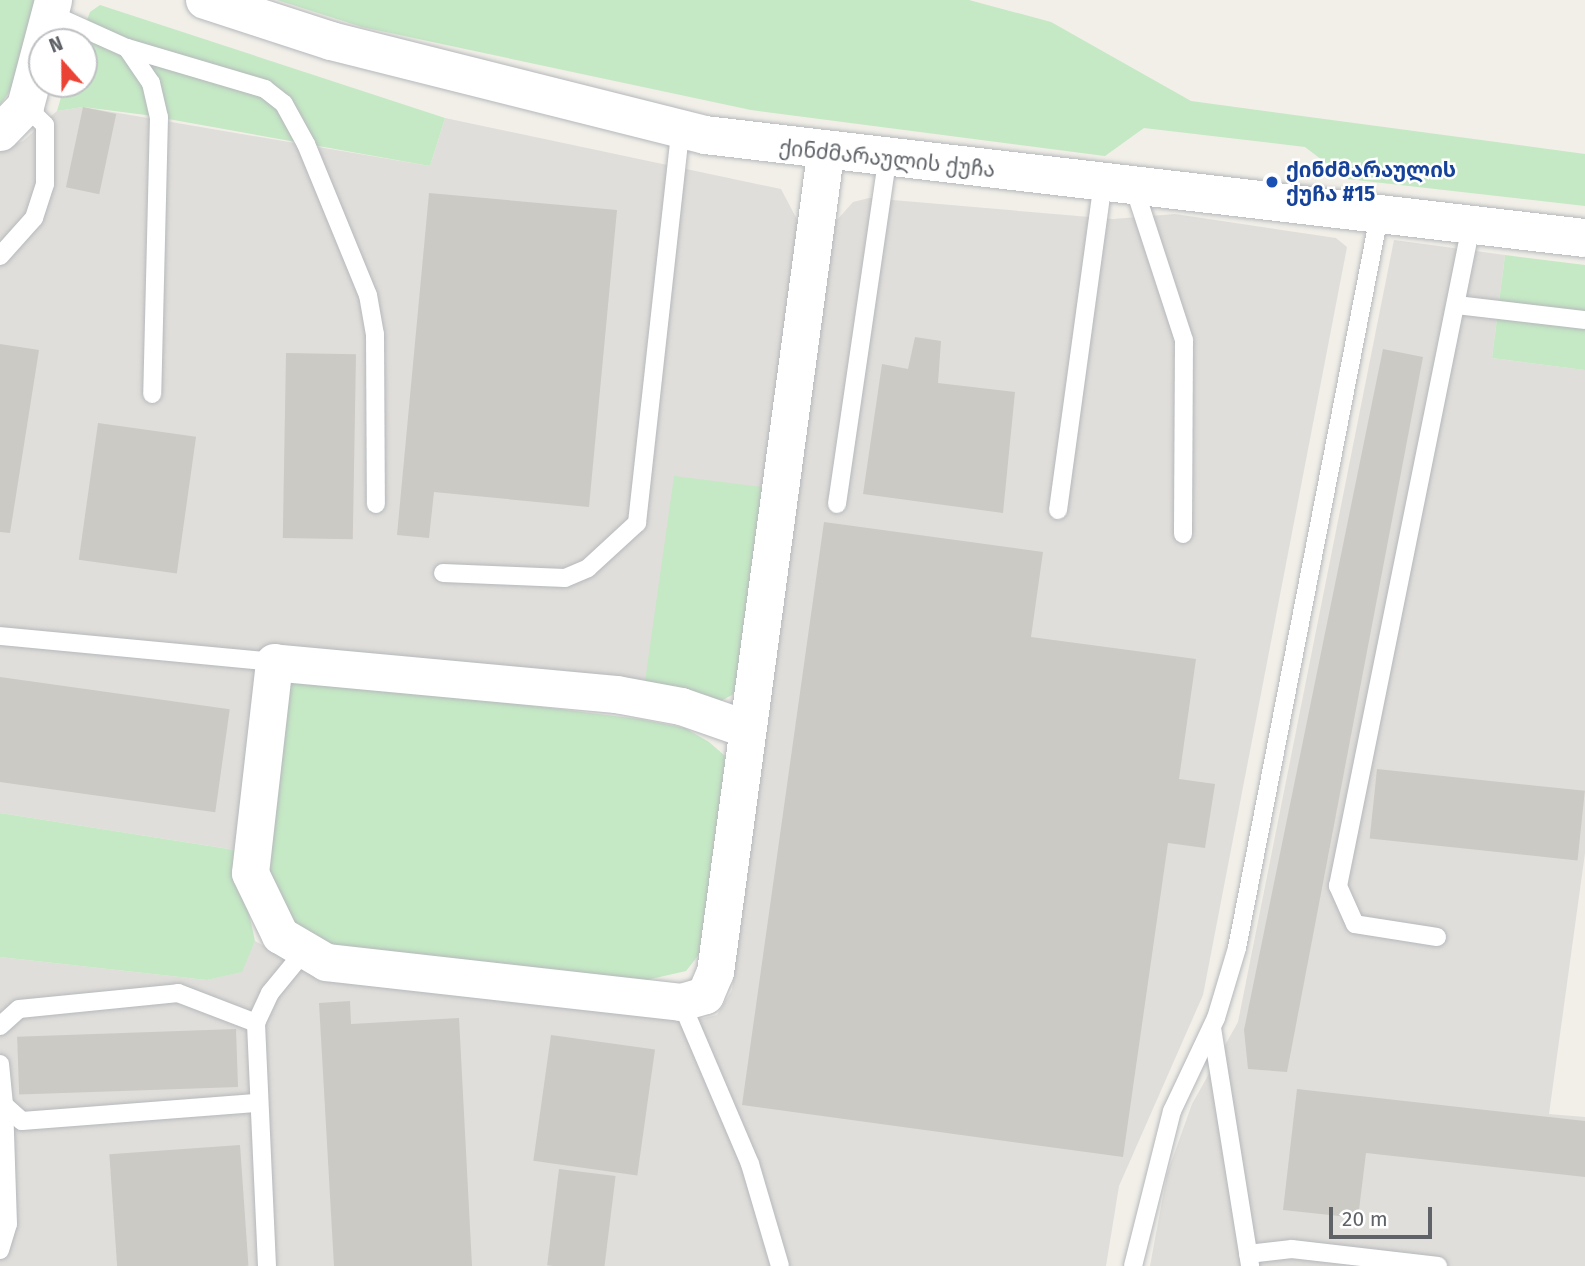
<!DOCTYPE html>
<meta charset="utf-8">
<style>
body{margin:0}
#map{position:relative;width:1585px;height:1266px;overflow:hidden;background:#f1efe8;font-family:"Fira Sans","Noto Sans Georgian",sans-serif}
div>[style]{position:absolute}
.industrial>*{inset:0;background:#e0deda}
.green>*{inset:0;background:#c5e8c5}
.building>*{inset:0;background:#cccac5;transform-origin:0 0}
.roads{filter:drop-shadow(0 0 2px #b5b8bc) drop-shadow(0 0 2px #b5b8bc)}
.service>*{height:18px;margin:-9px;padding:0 9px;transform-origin:9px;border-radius:9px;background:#fff}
.minor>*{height:37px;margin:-18.5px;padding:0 18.5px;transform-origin:18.5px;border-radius:18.5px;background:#fff}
.secondary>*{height:38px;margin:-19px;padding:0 19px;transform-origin:19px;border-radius:19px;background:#fff}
.dots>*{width:19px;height:19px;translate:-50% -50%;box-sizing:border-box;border:4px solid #fff;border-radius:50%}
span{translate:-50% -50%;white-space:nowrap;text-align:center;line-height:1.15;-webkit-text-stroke:5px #fff;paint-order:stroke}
.street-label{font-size:21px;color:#5f6368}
.transit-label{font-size:21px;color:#164399;font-weight:700}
.left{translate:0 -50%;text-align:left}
.north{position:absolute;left:28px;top:28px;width:70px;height:70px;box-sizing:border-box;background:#fff;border:2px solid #bfc1c3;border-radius:50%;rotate:339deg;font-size:19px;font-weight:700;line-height:28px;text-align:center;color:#5f6368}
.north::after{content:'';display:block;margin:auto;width:24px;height:32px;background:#ea4335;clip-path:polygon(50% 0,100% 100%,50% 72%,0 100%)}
.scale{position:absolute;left:1329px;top:1207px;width:103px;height:32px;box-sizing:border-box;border:4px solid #5f6368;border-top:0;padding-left:9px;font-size:21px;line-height:24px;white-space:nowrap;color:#5f6368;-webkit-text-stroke:5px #fff;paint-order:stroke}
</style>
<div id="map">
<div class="industrial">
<i style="clip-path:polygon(83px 107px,430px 166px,445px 118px,781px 189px,801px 227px,771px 488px,644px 688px,263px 647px,235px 850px,0 813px,0 150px,23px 141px,57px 111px)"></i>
<i style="clip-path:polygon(869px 198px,1113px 219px,1175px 214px,1336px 238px,1347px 247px,1203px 995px,1119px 1186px,1106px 1266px,0 1266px,0 957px,207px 980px,241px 972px,255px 941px,323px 978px,696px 1020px,717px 1015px,732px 990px,828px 230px,853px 202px)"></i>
<i style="clip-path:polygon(1394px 240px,1505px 255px,1492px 358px,1585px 370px,1585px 853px,1549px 1114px,1585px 1117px,1585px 1266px,1150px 1266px,1167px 1174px,1192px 1104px,1238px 1022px)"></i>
</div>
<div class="green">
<i style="clip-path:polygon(0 0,36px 0,14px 85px,0 105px)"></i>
<i style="clip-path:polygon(277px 0,969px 0,1051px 22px,1191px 101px,1585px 154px,1585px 206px,1347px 179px,1305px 147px,1144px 128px,1105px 156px,751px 110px,362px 27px)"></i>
<i style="clip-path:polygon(100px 5px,445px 118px,430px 166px,146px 115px,83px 107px,57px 111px,65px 84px,84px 84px,84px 42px,79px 42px,90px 12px)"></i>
<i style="clip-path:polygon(1505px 255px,1585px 265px,1585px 370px,1492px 358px)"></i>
<i style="clip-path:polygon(674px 476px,770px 488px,739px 691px,721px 701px,644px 688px)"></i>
<i style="clip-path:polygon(285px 675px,639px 719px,685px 728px,709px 742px,725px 756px,727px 773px,705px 947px,686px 971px,629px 984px,328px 950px,297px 931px,263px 872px)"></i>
<i style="clip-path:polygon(0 813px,235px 850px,255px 941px,242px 972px,207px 980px,0 957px)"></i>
</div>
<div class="building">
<i style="left:83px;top:107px;width:34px;height:82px;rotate:12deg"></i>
<i style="clip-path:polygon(429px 193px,617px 210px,589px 507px,434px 492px,429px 538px,397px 535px)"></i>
<i style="clip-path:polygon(915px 337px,941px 341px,938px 383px,1015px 392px,1003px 513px,863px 494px,882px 364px,908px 369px)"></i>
<i style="clip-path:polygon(0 344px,39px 350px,10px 533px,0 532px)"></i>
<i style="clip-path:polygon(1383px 349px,1423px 357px,1287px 1072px,1248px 1069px,1244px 1030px)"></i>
<i style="left:286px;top:353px;width:70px;height:185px;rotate:1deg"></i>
<i style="left:98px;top:423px;width:99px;height:138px;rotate:8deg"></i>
<i style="clip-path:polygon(824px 522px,1043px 552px,1031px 637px,1196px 659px,1179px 779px,1215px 784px,1205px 848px,1168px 843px,1123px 1157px,742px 1105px)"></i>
<i style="left:0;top:677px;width:232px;height:104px;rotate:8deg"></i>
<i style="left:1377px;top:769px;width:209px;height:70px;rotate:6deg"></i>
<i style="clip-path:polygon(350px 1001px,351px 1024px,459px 1018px,472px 1266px,334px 1266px,319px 1003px)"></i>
<i style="left:236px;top:1029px;width:58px;height:219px;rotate:88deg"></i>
<i style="left:551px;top:1035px;width:105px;height:127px;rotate:8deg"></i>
<i style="clip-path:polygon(1297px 1089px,1585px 1121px,1585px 1177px,1366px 1153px,1358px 1218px,1283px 1210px)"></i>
<i style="left:240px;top:1145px;width:121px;height:131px;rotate:86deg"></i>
<i style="left:559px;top:1169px;width:57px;height:97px;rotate:7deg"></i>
</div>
<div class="roads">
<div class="service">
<i style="left:49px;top:13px;width:85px;rotate:24.2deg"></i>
<i style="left:127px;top:48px;width:42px;rotate:55.6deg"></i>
<i style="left:151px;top:83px;width:35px;rotate:77deg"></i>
<i style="left:159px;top:117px;width:277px;rotate:91.4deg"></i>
<i style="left:127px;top:48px;width:144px;rotate:16.5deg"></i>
<i style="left:265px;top:89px;width:24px;rotate:38deg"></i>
<i style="left:284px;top:104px;width:46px;rotate:61.2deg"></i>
<i style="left:306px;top:144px;width:163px;rotate:67.7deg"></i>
<i style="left:368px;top:295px;width:40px;rotate:80deg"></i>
<i style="left:375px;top:334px;width:170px;rotate:89.7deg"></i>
<i style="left:1133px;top:184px;width:164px;rotate:71.9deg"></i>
<i style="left:1184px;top:340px;width:194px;rotate:90.3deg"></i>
<i style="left:0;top:256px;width:51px;rotate:-48.2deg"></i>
<i style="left:34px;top:218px;width:36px;rotate:-72deg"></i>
<i style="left:45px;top:184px;width:59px;rotate:-90deg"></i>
<i style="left:45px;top:125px;width:28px;rotate:-136deg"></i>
<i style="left:1457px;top:305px;width:129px;rotate:6.7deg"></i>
<i style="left:837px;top:504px;width:348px;rotate:-81.7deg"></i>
<i style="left:1058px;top:510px;width:332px;rotate:-82.2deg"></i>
<i style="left:443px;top:573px;width:122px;rotate:2.3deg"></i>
<i style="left:565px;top:578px;width:25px;rotate:-23deg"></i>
<i style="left:588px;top:568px;width:67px;rotate:-42.6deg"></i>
<i style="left:637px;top:523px;width:394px;rotate:-83.7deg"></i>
<i style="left:0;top:636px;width:275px;rotate:5.4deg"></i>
<i style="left:1437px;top:937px;width:83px;rotate:-171deg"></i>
<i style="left:1355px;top:924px;width:42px;rotate:-114.1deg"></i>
<i style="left:1338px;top:886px;width:673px;rotate:-78.61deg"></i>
<i style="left:681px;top:1002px;width:176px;rotate:66.9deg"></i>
<i style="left:750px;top:1164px;width:106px;rotate:73.6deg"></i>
<i style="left:0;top:1026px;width:25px;rotate:-42deg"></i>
<i style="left:19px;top:1009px;width:160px;rotate:-5.7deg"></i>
<i style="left:178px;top:993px;width:84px;rotate:21deg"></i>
<i style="left:1212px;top:1028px;width:241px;rotate:80.9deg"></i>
<i style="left:0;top:1064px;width:41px;rotate:84.4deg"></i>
<i style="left:4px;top:1105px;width:24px;rotate:42deg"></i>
<i style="left:22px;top:1121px;width:234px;rotate:-4.4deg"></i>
<i style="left:0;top:1250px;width:27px;rotate:-73deg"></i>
<i style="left:8px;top:1224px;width:119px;rotate:-91.9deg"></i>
<i style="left:1248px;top:1254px;width:44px;rotate:-6.5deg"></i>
<i style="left:1292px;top:1249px;width:147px;rotate:6.6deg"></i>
<i style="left:267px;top:1266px;width:243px;rotate:-92.6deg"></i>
<i style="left:256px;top:1023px;width:33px;rotate:-65deg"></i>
<i style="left:270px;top:993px;width:50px;rotate:-50.6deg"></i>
<i style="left:1133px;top:1266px;width:160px;rotate:-75.9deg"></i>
<i style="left:1172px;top:1111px;width:103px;rotate:-64.7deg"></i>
<i style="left:1216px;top:1018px;width:73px;rotate:-73.3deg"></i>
<i style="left:1237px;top:948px;width:746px;rotate:-79.02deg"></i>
</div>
<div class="minor">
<i style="left:0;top:132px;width:36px;rotate:-46deg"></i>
<i style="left:25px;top:106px;width:110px;rotate:-75.2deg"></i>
<i style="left:747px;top:729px;width:70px;rotate:-160.8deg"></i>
<i style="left:681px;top:706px;width:66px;rotate:-169.5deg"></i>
<i style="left:616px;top:694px;width:343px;rotate:-174.7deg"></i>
<i style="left:274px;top:662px;width:212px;rotate:96.5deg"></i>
<i style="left:250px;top:873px;width:69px;rotate:64.2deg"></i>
<i style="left:280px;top:935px;width:53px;rotate:30.4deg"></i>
<i style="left:326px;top:962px;width:357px;rotate:6.4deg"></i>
<i style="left:681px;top:1002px;width:25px;rotate:-16deg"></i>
<i style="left:705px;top:995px;width:25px;rotate:-67deg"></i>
<i style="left:715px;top:972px;width:825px;rotate:-82.34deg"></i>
</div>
<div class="secondary">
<i style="left:205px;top:0;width:133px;rotate:18deg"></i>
<i style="left:331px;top:41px;width:386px;rotate:14.1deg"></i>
<i style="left:705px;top:135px;width:886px;rotate:6.68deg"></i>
</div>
</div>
<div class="dots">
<i style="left:1272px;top:182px;background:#1a4fb4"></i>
</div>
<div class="street-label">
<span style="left:887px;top:159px;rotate:6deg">ქინძმარაულის ქუჩა</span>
</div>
<div class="transit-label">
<span class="left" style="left:1286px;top:182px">ქინძმარაულის<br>ქუჩა #15</span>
</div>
<div class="north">N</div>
<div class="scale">20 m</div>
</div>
